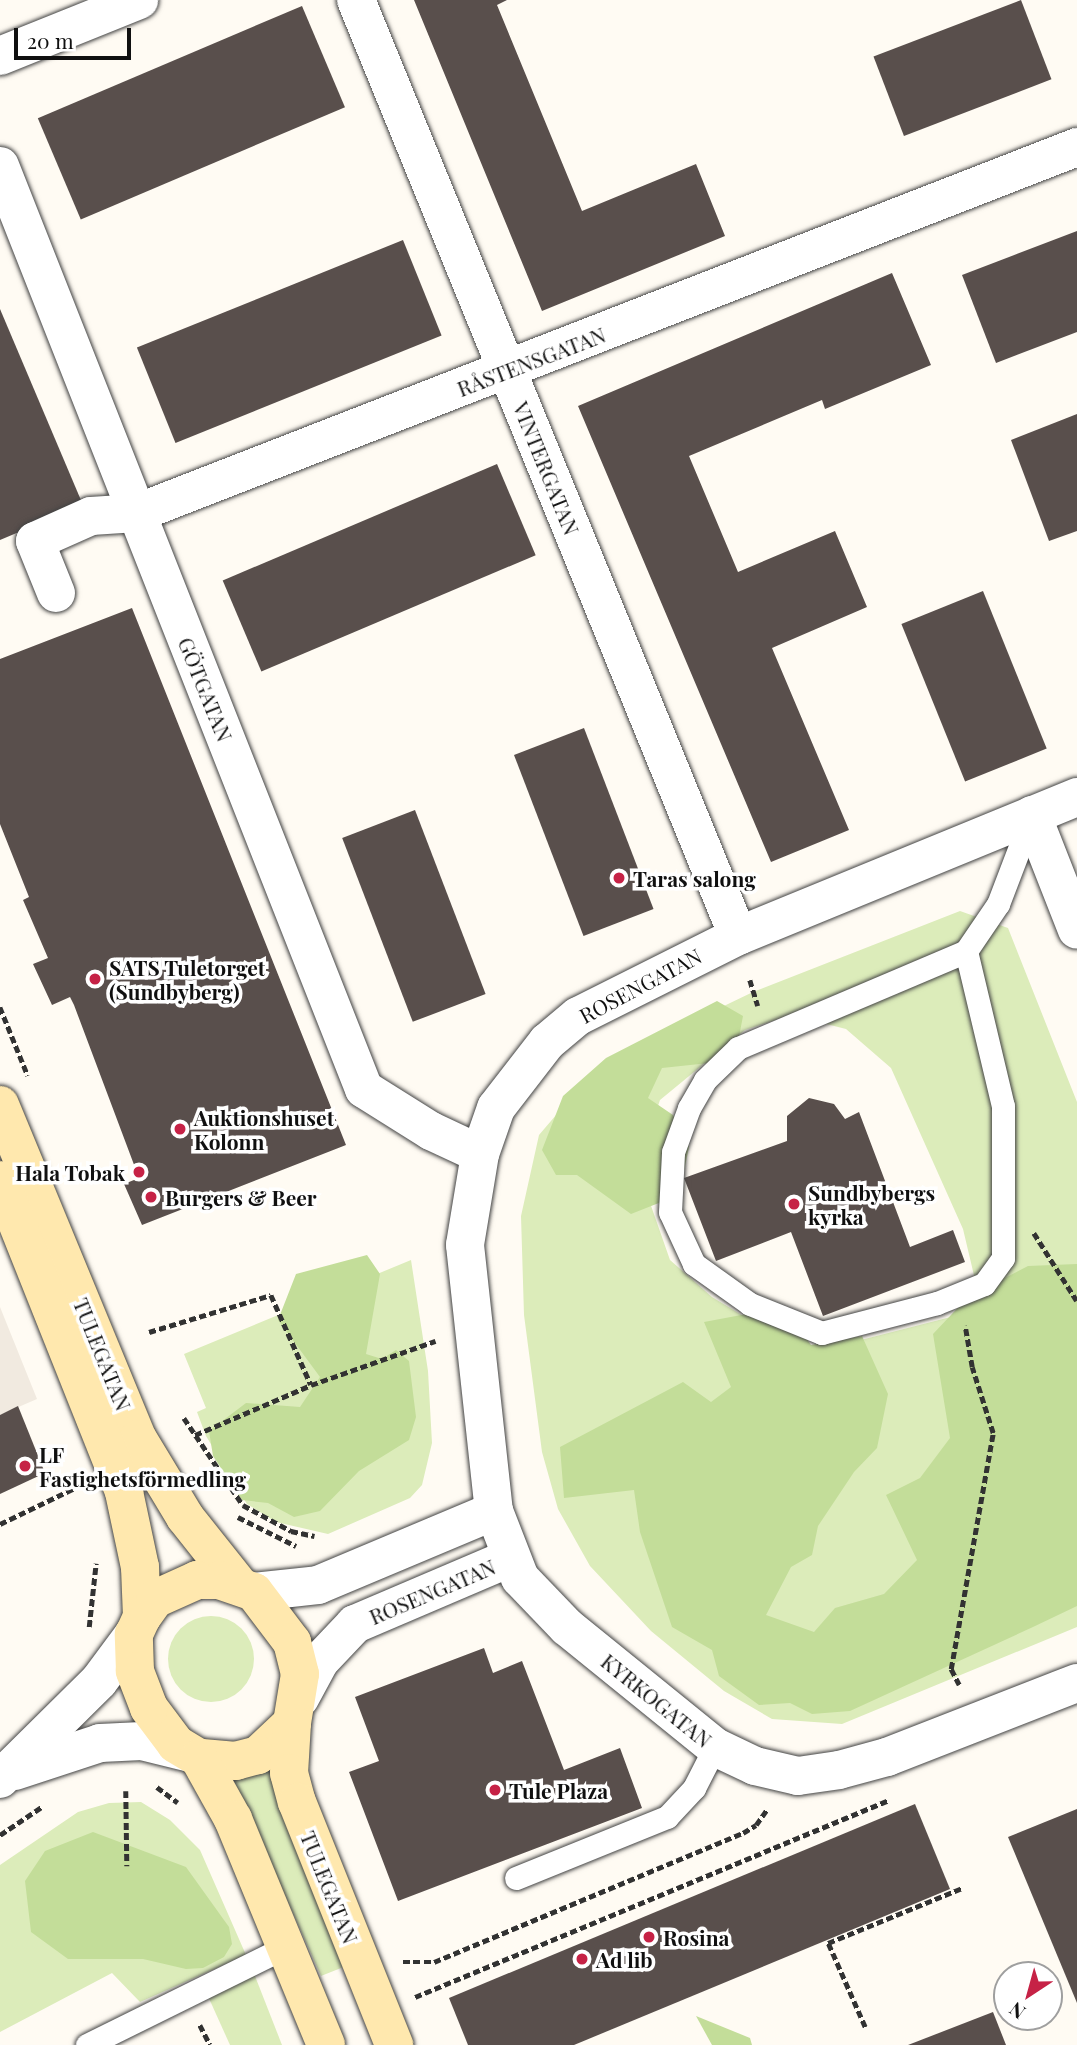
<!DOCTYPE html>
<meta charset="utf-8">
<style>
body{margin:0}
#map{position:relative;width:1077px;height:2045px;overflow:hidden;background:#fffbf3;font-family:"Playfair Display",serif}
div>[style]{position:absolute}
.green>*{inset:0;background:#dcecba}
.round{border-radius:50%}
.forest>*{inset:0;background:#c3dd99}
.plaza>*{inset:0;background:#f1eae0}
.building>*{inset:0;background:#594f4c;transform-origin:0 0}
.path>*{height:4.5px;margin-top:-2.25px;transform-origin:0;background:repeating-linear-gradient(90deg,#323232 0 7px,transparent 0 10.5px)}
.roads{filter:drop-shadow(0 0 2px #434343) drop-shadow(0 0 2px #434343)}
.lane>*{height:23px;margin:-11.5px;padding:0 11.5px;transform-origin:11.5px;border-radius:11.5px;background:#fff}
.street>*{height:38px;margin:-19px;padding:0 19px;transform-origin:19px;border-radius:19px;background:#fff}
.secondary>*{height:38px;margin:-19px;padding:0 19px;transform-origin:19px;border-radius:19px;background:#ffe8ae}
.dots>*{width:19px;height:19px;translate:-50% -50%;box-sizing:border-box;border:4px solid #fff;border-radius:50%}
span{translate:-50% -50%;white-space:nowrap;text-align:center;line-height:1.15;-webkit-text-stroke:7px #fff;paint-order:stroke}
.street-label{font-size:21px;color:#101010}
.poi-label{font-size:21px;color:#101010;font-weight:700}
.left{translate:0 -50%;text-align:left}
.right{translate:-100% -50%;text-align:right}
.north{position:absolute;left:993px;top:1961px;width:70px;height:70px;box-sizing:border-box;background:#fff;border:2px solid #9f9f9f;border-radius:50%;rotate:216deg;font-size:19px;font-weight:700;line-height:28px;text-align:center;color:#101010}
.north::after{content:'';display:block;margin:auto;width:24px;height:32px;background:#c62246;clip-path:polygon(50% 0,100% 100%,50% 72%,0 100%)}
.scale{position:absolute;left:14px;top:28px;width:117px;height:32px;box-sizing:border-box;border:4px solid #101010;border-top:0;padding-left:9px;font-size:21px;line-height:24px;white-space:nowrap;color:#101010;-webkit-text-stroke:5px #fff;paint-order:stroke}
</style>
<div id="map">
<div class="green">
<i style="clip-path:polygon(evenodd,960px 911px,1008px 928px,1077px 1102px,1077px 1627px,842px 1724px,772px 1719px,724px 1691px,651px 1631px,590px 1566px,558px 1509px,542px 1452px,524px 1315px,521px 1216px,539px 1135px,597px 1067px,753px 992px,960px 911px,791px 1015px,846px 1029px,891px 1068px,963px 1229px,982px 1309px,806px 1354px,712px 1297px,670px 1260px,649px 1200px,645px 1145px,660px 1100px,745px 1030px,791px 1015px)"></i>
<i style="clip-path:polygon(411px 1260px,428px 1371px,432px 1443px,422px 1485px,410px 1498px,328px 1534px,276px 1522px,247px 1504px,206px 1436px,197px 1412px,206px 1408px,184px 1354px)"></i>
<i class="round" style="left:168px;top:1616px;width:86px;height:86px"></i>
<i style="clip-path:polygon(271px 1757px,351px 1964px,321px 1976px,231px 1774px)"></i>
<i style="clip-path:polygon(141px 1802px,170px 1820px,200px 1850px,246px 1955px,140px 2002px,112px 1973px,0 2032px,0 1865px,78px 1812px,109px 1803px)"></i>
<i style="clip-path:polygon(253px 1971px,282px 2045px,230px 2045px,207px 1994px)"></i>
</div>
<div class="forest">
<i style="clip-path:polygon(717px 1001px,743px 1016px,738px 1042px,709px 1063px,662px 1068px,648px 1098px,673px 1115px,689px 1147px,679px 1195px,631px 1214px,577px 1175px,556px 1175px,542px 1150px,563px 1096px,606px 1058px)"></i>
<i style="clip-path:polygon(367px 1255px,380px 1274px,366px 1354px,382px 1359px,396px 1350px,409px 1361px,416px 1417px,409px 1440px,359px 1471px,320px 1511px,294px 1517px,268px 1503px,242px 1500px,213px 1456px,209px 1431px,246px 1403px,300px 1407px,320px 1377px,278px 1320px,296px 1274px)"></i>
<i style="clip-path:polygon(1077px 1264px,1077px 1606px,1033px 1627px,850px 1711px,812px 1714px,790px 1703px,759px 1705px,719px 1676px,712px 1650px,672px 1627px,640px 1532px,634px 1490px,564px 1498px,560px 1447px,683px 1382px,711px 1402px,731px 1387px,704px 1322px,784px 1307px,811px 1345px,862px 1336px,888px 1394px,877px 1448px,854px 1472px,818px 1526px,812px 1555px,791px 1567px,766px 1615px,814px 1632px,835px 1608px,884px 1594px,917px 1560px,886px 1495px,920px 1478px,950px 1438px,933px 1334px,968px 1297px,1028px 1266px)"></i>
<i style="clip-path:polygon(93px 1832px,186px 1867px,229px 1927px,232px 1944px,224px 1957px,203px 1968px,186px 1969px,143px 1959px,68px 1959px,31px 1932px,25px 1881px,45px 1851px)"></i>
<i style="clip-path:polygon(696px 2016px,750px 2038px,752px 2045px,712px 2045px)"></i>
</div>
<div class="plaza">
<i style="clip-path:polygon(0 1307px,37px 1399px,0 1415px)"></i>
</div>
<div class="building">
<i style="clip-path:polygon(414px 0,507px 0,497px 5px,582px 211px,696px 164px,725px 236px,542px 311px)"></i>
<i style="left:1021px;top:0;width:85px;height:158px;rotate:69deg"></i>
<i style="left:302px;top:6px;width:110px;height:287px;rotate:67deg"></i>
<i style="clip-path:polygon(1077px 231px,1077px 332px,996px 363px,962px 275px)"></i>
<i style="left:403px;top:240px;width:103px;height:287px;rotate:68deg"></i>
<i style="clip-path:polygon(892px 273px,931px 365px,825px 409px,822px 400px,689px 456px,738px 572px,835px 531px,867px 607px,772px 648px,849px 830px,771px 862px,578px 406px)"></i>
<i style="clip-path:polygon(0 309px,83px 505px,0 540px)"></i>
<i style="clip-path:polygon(1077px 414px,1077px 531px,1049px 541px,1011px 440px)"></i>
<i style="left:497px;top:464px;width:99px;height:298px;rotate:67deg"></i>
<i style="left:983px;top:591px;width:170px;height:88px;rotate:68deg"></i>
<i style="clip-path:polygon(132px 608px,346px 1145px,142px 1225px,124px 1184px,139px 1178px,74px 1005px,70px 997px,52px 1005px,33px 964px,48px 958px,23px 900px,29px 897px,0 824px,0 659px)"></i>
<i style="left:584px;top:728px;width:194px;height:75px;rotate:69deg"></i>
<i style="left:415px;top:810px;width:197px;height:78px;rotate:69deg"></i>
<i style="clip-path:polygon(809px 1098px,834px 1104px,845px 1119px,859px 1112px,910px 1247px,953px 1230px,965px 1262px,823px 1316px,791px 1232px,716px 1261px,684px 1178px,787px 1141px,787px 1116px)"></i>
<i style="clip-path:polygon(18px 1406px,45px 1473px,0 1494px,0 1415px)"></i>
<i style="clip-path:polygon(484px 1648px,493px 1673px,522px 1661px,564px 1770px,620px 1748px,642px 1808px,398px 1901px,349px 1772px,379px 1761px,355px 1697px)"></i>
<i style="clip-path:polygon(915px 1804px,950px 1889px,574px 2045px,468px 2045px,449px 1998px)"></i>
<i style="clip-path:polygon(1077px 1809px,1077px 2003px,1008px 1837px)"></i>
<i style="clip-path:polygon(993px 2012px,1006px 2045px,908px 2045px)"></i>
</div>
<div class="path">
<i style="left:750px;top:980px;width:27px;rotate:73deg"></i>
<i style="left:0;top:1007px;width:74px;rotate:67.9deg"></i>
<i style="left:1034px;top:1233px;width:80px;rotate:57.7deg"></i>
<i style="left:149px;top:1332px;width:127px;rotate:-16.9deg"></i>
<i style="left:271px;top:1295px;width:98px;rotate:66deg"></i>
<i style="left:184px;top:1418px;width:105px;rotate:55.9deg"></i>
<i style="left:243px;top:1505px;width:55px;rotate:28.4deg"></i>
<i style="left:291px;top:1531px;width:24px;rotate:12deg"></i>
<i style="left:195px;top:1435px;width:126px;rotate:-23.3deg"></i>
<i style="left:311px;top:1385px;width:132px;rotate:-19.5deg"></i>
<i style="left:238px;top:1517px;width:65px;rotate:26.6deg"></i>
<i style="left:0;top:1524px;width:88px;rotate:-25.7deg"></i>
<i style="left:89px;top:1627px;width:64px;rotate:-83.8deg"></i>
<i style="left:959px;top:1685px;width:18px;rotate:-117deg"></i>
<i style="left:951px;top:1669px;width:240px;rotate:-79.9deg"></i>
<i style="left:993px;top:1433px;width:69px;rotate:-107.7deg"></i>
<i style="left:972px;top:1367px;width:42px;rotate:-99.7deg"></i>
<i style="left:157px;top:1787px;width:26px;rotate:37deg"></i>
<i style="left:126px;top:1791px;width:75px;rotate:89.2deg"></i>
<i style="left:0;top:1835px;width:52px;rotate:-34deg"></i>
<i style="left:403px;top:1962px;width:31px"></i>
<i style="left:434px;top:1962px;width:335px;rotate:-22.7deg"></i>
<i style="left:743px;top:1833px;width:15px;rotate:-32deg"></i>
<i style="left:756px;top:1825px;width:19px;rotate:-55deg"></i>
<i style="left:415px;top:1997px;width:513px;rotate:-22.57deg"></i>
<i style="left:200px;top:2025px;width:22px;rotate:63deg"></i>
<i style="left:865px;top:2027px;width:92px;rotate:-113.8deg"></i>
<i style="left:828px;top:1943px;width:145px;rotate:-22.3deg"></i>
</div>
<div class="roads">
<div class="lane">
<i style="left:966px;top:951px;width:159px;rotate:76.6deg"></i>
<i style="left:1003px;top:1106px;width:152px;rotate:90deg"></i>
<i style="left:1003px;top:1258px;width:32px;rotate:126deg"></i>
<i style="left:984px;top:1284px;width:51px;rotate:158deg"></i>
<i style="left:937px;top:1303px;width:119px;rotate:165.4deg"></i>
<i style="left:822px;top:1333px;width:78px;rotate:-158.1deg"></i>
<i style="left:750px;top:1304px;width:69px;rotate:-144.5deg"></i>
<i style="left:694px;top:1264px;width:57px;rotate:-114.8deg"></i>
<i style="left:670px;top:1212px;width:60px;rotate:-87.1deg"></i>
<i style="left:673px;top:1152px;width:47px;rotate:-70deg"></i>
<i style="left:689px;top:1108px;width:32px;rotate:-60deg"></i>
<i style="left:705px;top:1080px;width:46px;rotate:-44.1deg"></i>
<i style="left:738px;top:1048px;width:248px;rotate:-23deg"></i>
<i style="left:966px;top:951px;width:57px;rotate:-55.8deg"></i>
<i style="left:998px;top:904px;width:95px;rotate:-69.1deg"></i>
<i style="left:516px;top:1878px;width:163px;rotate:-22deg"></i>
<i style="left:667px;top:1817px;width:40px;rotate:-47deg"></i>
<i style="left:694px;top:1788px;width:46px;rotate:-62.9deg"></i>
<i style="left:87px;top:2045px;width:223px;rotate:-26.3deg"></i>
</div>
<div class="street">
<i style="left:356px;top:0;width:1011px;rotate:67.8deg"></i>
<i style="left:0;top:56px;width:150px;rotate:-21.9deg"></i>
<i style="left:0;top:166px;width:992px;rotate:68.48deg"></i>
<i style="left:364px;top:1089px;width:79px;rotate:32.1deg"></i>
<i style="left:431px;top:1131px;width:54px;rotate:25.1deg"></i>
<i style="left:56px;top:593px;width:56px;rotate:-112deg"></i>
<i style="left:35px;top:541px;width:61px;rotate:-24.1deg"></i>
<i style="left:91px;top:516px;width:46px;rotate:-3.7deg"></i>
<i style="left:137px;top:513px;width:1009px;rotate:-21.27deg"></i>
<i style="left:1077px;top:797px;width:366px;rotate:157.7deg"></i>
<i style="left:738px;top:936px;width:179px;rotate:153.4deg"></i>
<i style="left:578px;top:1016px;width:40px;rotate:140deg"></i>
<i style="left:547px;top:1042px;width:83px;rotate:127.7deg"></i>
<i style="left:496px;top:1108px;width:49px;rotate:109.2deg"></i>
<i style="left:480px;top:1154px;width:92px;rotate:99.4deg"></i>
<i style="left:465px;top:1245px;width:268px;rotate:83.8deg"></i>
<i style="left:494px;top:1511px;width:72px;rotate:68.8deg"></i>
<i style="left:520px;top:1578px;width:68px;rotate:46.2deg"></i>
<i style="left:567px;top:1627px;width:191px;rotate:39deg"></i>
<i style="left:715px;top:1747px;width:44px;rotate:25.4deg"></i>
<i style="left:755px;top:1766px;width:44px;rotate:13.1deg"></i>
<i style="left:798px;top:1776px;width:41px;rotate:-8.3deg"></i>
<i style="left:839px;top:1770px;width:50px;rotate:-15.2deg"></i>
<i style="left:887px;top:1757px;width:204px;rotate:-21.3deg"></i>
<i style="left:1032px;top:815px;width:123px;rotate:68.6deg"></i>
<i style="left:254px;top:1592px;width:64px;rotate:-6.2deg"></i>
<i style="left:318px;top:1585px;width:191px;rotate:-22.8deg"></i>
<i style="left:300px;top:1698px;width:42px;rotate:-61.6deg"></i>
<i style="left:320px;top:1661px;width:51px;rotate:-46.6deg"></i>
<i style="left:355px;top:1624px;width:168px;rotate:-23.1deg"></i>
<i style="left:15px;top:1771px;width:89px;rotate:-18.2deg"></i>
<i style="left:100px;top:1743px;width:42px;rotate:-2.7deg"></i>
<i style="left:142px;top:1741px;width:45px;rotate:14deg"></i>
<i style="left:0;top:1779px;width:139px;rotate:-44.7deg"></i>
<i style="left:99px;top:1681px;width:59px;rotate:-53.3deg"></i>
</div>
<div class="secondary">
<i style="left:0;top:1105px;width:361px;rotate:67.6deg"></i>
<i style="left:138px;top:1439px;width:91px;rotate:58.9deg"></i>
<i style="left:185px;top:1517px;width:87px;rotate:51.5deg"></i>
<i style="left:0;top:1180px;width:336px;rotate:68.3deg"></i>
<i style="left:124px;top:1492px;width:77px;rotate:78deg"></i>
<i style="left:140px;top:1567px;width:50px;rotate:87.7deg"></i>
<i style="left:197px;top:1580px;width:22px"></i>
<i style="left:219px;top:1580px;width:37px;rotate:19deg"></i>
<i style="left:254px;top:1592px;width:63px;rotate:52.8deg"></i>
<i style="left:292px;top:1642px;width:33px;rotate:76deg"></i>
<i style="left:300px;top:1674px;width:50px;rotate:99.3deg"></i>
<i style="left:292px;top:1723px;width:47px;rotate:136.7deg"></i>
<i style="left:258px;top:1755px;width:23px;rotate:165deg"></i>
<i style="left:236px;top:1761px;width:37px;rotate:-175deg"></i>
<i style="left:199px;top:1758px;width:27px;rotate:-149deg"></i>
<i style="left:176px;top:1744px;width:45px;rotate:-126.9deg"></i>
<i style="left:149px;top:1708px;width:40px;rotate:-111deg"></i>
<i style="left:135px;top:1671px;width:37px;rotate:-92deg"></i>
<i style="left:134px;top:1634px;width:19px;rotate:-65deg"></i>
<i style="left:142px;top:1617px;width:22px;rotate:-54deg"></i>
<i style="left:155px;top:1599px;width:46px;rotate:-24.3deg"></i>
<i style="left:292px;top:1723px;width:50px;rotate:93.4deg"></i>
<i style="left:289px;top:1773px;width:30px;rotate:75deg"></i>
<i style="left:297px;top:1802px;width:262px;rotate:68.2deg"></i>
<i style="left:199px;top:1758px;width:70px;rotate:60.9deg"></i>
<i style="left:233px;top:1819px;width:244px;rotate:67.6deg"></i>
</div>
</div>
<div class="dots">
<i style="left:619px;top:878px;background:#c62246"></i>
<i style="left:95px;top:979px;background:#c62246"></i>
<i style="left:180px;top:1129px;background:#c62246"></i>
<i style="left:139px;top:1172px;background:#c62246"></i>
<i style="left:151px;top:1197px;background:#c62246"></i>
<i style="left:794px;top:1204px;background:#c62246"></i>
<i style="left:25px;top:1466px;background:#c62246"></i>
<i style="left:495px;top:1790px;background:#c62246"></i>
<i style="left:649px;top:1937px;background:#c62246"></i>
<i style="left:582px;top:1959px;background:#c62246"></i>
</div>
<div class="street-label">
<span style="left:531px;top:361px;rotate:-21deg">RÅSTENSGATAN</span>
<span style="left:547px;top:468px;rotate:68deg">VINTERGATAN</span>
<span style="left:206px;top:689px;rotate:68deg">GÖTGATAN</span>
<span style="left:640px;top:985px;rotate:-28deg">ROSENGATAN</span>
<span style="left:103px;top:1354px;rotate:68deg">TULEGATAN</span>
<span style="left:432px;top:1591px;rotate:-23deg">ROSENGATAN</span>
<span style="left:657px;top:1700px;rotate:39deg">KYRKOGATAN</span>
<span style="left:330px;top:1887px;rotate:68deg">TULEGATAN</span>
</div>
<div class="poi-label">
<span class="left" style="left:633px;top:878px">Taras salong</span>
<span class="left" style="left:109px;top:979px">SATS Tuletorget<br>(Sundbyberg)</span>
<span class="left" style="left:194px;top:1129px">Auktionshuset<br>Kolonn</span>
<span class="right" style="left:125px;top:1172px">Hala Tobak</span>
<span class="left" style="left:808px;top:1204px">Sundbybergs<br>kyrka</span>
<span class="left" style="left:165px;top:1197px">Burgers &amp; Beer</span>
<span class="left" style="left:39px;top:1466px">LF<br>Fastighetsförmedling</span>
<span class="left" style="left:509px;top:1790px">Tule Plaza</span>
<span class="left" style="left:663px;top:1937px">Rosina</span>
<span class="left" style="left:596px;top:1959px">Ad lib</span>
</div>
<div class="north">N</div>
<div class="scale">20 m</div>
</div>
